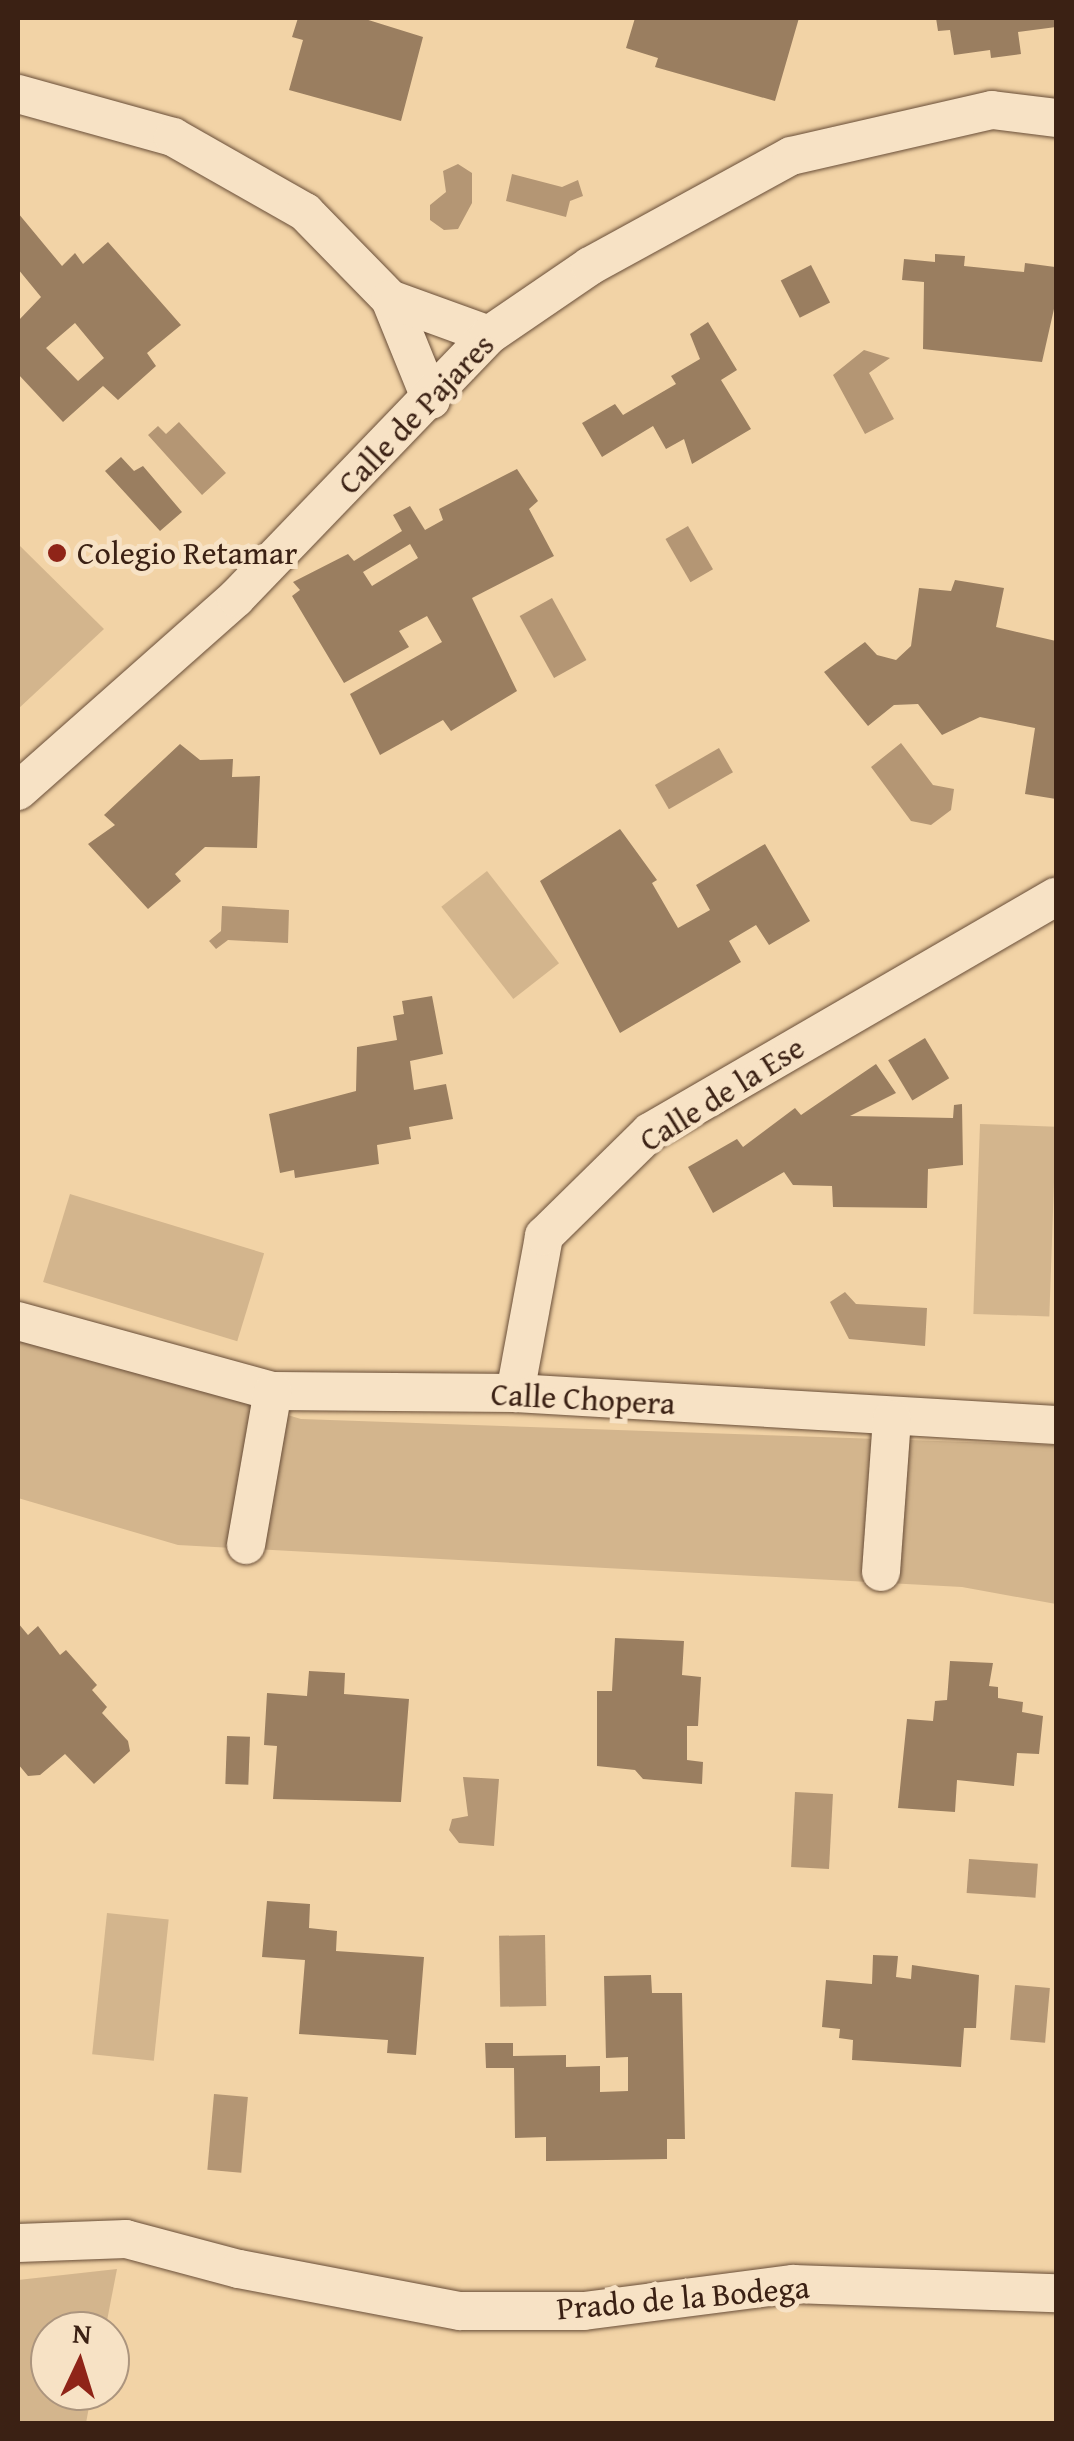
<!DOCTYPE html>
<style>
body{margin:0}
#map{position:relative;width:1074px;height:2441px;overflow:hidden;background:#f2d3a6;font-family:"Gentium Book Plus",serif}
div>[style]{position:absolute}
.green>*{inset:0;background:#d3b58d;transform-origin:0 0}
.water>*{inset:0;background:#b49674;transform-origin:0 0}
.building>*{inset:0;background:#9a7e60;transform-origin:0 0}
.roads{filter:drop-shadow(0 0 2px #694e38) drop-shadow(0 0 2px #694e38)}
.minor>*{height:38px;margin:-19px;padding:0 19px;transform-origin:19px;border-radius:19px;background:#f7e2c5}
.dots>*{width:28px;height:28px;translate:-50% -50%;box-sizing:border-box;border:5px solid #f7e2c5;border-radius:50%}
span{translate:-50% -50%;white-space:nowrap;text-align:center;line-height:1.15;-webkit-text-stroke:10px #f7e2c5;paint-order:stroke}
.street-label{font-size:32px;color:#3b2114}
.poi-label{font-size:32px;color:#3b2114}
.left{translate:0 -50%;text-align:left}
.frame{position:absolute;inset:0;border:20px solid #3b2114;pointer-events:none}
.north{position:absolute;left:30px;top:2311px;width:100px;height:100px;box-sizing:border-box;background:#f7e2c5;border:2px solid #ac957e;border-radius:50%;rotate:4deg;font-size:28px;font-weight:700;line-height:40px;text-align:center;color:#3b2114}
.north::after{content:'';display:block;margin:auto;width:35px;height:45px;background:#8f2418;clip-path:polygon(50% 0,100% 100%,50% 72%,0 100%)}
</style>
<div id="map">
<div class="green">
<i style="clip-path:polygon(18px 544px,104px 629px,18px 709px)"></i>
<i style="left:487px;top:871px;width:117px;height:58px;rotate:52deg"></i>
<i style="left:980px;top:1124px;width:76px;height:190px;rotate:2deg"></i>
<i style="left:70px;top:1194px;width:203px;height:92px;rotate:17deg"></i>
<i style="clip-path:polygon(18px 1334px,301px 1419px,1056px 1445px,1056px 1604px,962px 1587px,178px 1545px,18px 1498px)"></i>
<i style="left:107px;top:1913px;width:62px;height:142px;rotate:6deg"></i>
<i style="clip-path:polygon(117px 2269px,105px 2331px,50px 2331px,50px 2391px,92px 2391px,86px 2423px,18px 2423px,18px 2280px)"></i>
</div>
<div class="water">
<i style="clip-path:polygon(458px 164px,472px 173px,472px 203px,458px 229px,444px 230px,430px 220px,430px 205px,446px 192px,443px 171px)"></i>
<i style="clip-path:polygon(512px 174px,562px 187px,578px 180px,583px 196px,570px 201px,566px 217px,506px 201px)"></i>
<i style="clip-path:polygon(864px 350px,890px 358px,869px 373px,894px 419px,865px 434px,833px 375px)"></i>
<i style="clip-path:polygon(179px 422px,226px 473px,202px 495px,148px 435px,158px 426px,166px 434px)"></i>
<i style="left:688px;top:526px;width:50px;height:26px;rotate:60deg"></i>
<i style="left:552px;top:598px;width:71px;height:37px;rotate:61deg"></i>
<i style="clip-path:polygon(901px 743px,933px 785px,954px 789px,951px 810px,931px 825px,911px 821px,871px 767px)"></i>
<i style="left:719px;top:748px;width:28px;height:74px;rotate:60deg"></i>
<i style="clip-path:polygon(222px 906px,289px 910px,288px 943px,228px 940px,216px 949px,209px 941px,221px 931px)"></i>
<i style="clip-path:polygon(845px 1292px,856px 1304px,927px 1308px,925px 1346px,849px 1339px,830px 1302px)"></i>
<i style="clip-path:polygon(463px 1777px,499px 1779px,494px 1846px,459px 1843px,449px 1830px,452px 1819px,468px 1816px)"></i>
<i style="left:795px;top:1792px;width:38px;height:75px;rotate:3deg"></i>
<i style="left:969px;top:1859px;width:69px;height:34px;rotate:4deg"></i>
<i style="left:545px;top:1935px;width:71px;height:46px;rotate:89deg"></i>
<i style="left:1015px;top:1985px;width:35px;height:55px;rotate:5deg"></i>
<i style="left:214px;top:2094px;width:34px;height:76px;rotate:5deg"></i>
</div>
<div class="building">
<i style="clip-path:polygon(298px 18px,362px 18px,423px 37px,401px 121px,289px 90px,303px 40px,292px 37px)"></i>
<i style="clip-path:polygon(635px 18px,799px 18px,775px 101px,655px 67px,658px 58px,626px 48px)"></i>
<i style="clip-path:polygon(936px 18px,1056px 18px,1056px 27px,1018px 32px,1021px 54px,991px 58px,990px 50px,954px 55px,950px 30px,938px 31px)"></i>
<i style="clip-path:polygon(evenodd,18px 213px,62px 266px,75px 253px,83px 264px,108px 242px,181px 325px,147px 353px,156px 366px,118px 400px,103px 386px,63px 422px,18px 374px,18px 321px,41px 297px,18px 269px,18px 213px,75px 323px,104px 358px,78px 381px,46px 348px,75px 323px)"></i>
<i style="clip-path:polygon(935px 254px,965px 256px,964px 266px,1024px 272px,1025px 263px,1055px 267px,1056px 300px,1042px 362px,923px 349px,924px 282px,902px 280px,904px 259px,935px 262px)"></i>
<i style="left:811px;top:265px;width:42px;height:34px;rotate:63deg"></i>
<i style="clip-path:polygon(708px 322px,737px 370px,721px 380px,751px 429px,692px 464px,684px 439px,666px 449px,653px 426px,602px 457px,582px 423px,615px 404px,623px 415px,676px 384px,671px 376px,700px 359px,690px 334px)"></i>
<i style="clip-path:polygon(121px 457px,134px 471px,143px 466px,182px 512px,160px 531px,105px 471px)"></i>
<i style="clip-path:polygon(evenodd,517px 469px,538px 501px,529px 509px,554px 556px,472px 598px,517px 691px,451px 731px,443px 720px,380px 755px,350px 694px,442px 642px,427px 616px,399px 631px,409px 647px,344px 683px,292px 596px,300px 590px,293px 582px,348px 554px,354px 561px,402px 531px,393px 515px,410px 506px,425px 530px,443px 520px,439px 509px,517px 469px,410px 544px,418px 558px,372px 586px,363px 572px,410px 544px)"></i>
<i style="clip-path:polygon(955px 580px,1004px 588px,996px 627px,1056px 641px,1056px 799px,1025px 794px,1035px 728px,980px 717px,942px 735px,918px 704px,894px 705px,868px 726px,824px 672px,865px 642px,877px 655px,896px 660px,911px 646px,919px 588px,951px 591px)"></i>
<i style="clip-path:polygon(180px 744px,200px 760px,233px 759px,232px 777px,260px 776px,257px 848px,205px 847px,175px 874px,181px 881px,148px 909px,88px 844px,115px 825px,104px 815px)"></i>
<i style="clip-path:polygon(620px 829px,657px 880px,652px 883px,678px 928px,710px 910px,696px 885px,765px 844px,810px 921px,769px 945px,756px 925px,729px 941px,741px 962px,620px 1033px,540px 881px)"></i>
<i style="clip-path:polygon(432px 996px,443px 1054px,410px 1061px,414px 1090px,446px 1084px,453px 1119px,409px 1127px,411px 1139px,377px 1145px,379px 1164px,295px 1178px,294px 1170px,280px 1173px,269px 1114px,356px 1091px,357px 1047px,397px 1040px,393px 1016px,404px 1014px,402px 1001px)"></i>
<i style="left:925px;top:1038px;width:47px;height:43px;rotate:59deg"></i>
<i style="clip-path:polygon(876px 1064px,896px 1093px,850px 1116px,953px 1118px,954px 1105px,962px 1104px,963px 1165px,928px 1169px,927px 1208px,833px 1207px,832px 1186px,793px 1185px,784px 1172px,713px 1213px,688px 1167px,737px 1139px,743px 1147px,795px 1108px,801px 1115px)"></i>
<i style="clip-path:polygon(18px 1623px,28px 1635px,38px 1626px,60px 1655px,66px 1650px,97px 1685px,92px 1690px,107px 1707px,102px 1713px,128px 1741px,130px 1751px,94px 1784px,65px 1754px,40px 1775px,28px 1776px,18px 1764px)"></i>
<i style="clip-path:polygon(615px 1638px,684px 1641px,682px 1675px,701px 1677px,698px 1726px,687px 1726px,687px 1760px,703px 1762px,702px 1784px,643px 1779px,635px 1770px,597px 1766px,597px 1691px,612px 1691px)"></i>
<i style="clip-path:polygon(950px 1661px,993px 1663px,989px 1686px,998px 1687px,998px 1698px,1023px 1702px,1022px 1712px,1043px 1716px,1039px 1754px,1017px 1753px,1014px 1786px,957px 1780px,955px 1812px,898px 1808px,907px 1719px,933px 1721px,935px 1701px,947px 1700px)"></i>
<i style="clip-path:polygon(309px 1671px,345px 1673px,344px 1694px,409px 1699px,401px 1802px,273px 1799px,277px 1746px,264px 1745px,267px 1693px,307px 1696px)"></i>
<i style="left:227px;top:1736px;width:23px;height:48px;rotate:2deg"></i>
<i style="clip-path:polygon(267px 1901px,310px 1904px,309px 1928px,337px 1931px,336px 1951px,424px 1957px,416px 2055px,387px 2053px,388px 2040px,299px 2034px,305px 1960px,262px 1957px)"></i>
<i style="clip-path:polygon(873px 1955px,898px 1956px,896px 1977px,911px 1979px,912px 1965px,979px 1975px,976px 2028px,964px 2028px,961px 2067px,852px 2060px,853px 2040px,839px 2038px,840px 2029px,822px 2027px,826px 1980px,872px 1984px)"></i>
<i style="clip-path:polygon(651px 1975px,652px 1993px,682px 1993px,685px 2139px,667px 2139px,667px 2159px,546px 2161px,546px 2137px,515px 2138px,514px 2068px,486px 2068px,485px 2043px,513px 2043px,513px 2056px,566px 2055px,566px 2067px,600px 2066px,600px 2092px,628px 2091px,628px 2057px,606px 2058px,604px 1976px)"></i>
</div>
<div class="roads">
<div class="minor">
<i style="left:18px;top:94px;width:161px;rotate:15.5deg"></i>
<i style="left:173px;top:137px;width:152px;rotate:29.6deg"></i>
<i style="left:305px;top:212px;width:122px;rotate:45.7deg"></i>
<i style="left:390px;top:299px;width:109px;rotate:67.9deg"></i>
<i style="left:390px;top:299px;width:105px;rotate:20deg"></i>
<i style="left:18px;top:791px;width:291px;rotate:-41.5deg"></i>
<i style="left:236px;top:598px;width:365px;rotate:-46.1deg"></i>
<i style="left:489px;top:335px;width:122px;rotate:-34.3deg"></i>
<i style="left:590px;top:266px;width:229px;rotate:-28.7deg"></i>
<i style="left:791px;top:156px;width:206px;rotate:-12.9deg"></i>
<i style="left:992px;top:110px;width:64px;rotate:7.1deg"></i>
<i style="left:18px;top:1321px;width:264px;rotate:15.4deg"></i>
<i style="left:273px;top:1391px;width:242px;rotate:0.5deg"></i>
<i style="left:515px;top:1393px;width:542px;rotate:3.39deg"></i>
<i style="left:515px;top:1393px;width:160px;rotate:-79.5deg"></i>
<i style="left:544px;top:1236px;width:148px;rotate:-44.5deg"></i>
<i style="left:650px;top:1132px;width:469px;rotate:-30.1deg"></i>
<i style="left:246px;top:1545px;width:156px;rotate:-80.1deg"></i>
<i style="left:881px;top:1572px;width:153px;rotate:-85.9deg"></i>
<i style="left:18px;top:2243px;width:108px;rotate:-2.1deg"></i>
<i style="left:126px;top:2239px;width:117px;rotate:14.9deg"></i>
<i style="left:239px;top:2269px;width:225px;rotate:10.8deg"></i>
<i style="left:460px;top:2311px;width:124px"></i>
<i style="left:584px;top:2311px;width:211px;rotate:-7.4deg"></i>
<i style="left:793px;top:2284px;width:263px;rotate:2deg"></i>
</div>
</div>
<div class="dots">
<i style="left:57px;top:553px;background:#8f2418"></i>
</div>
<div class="street-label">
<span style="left:416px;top:414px;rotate:-46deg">Calle de Pajares</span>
<span style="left:722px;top:1094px;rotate:-32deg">Calle de la Ese</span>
<span style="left:583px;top:1399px;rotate:3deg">Calle Chopera</span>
<span style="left:683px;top:2298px;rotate:-5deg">Prado de la Bodega</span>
</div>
<div class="poi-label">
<span class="left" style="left:77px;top:553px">Colegio Retamar</span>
</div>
<div class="frame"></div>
<div class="north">N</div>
</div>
